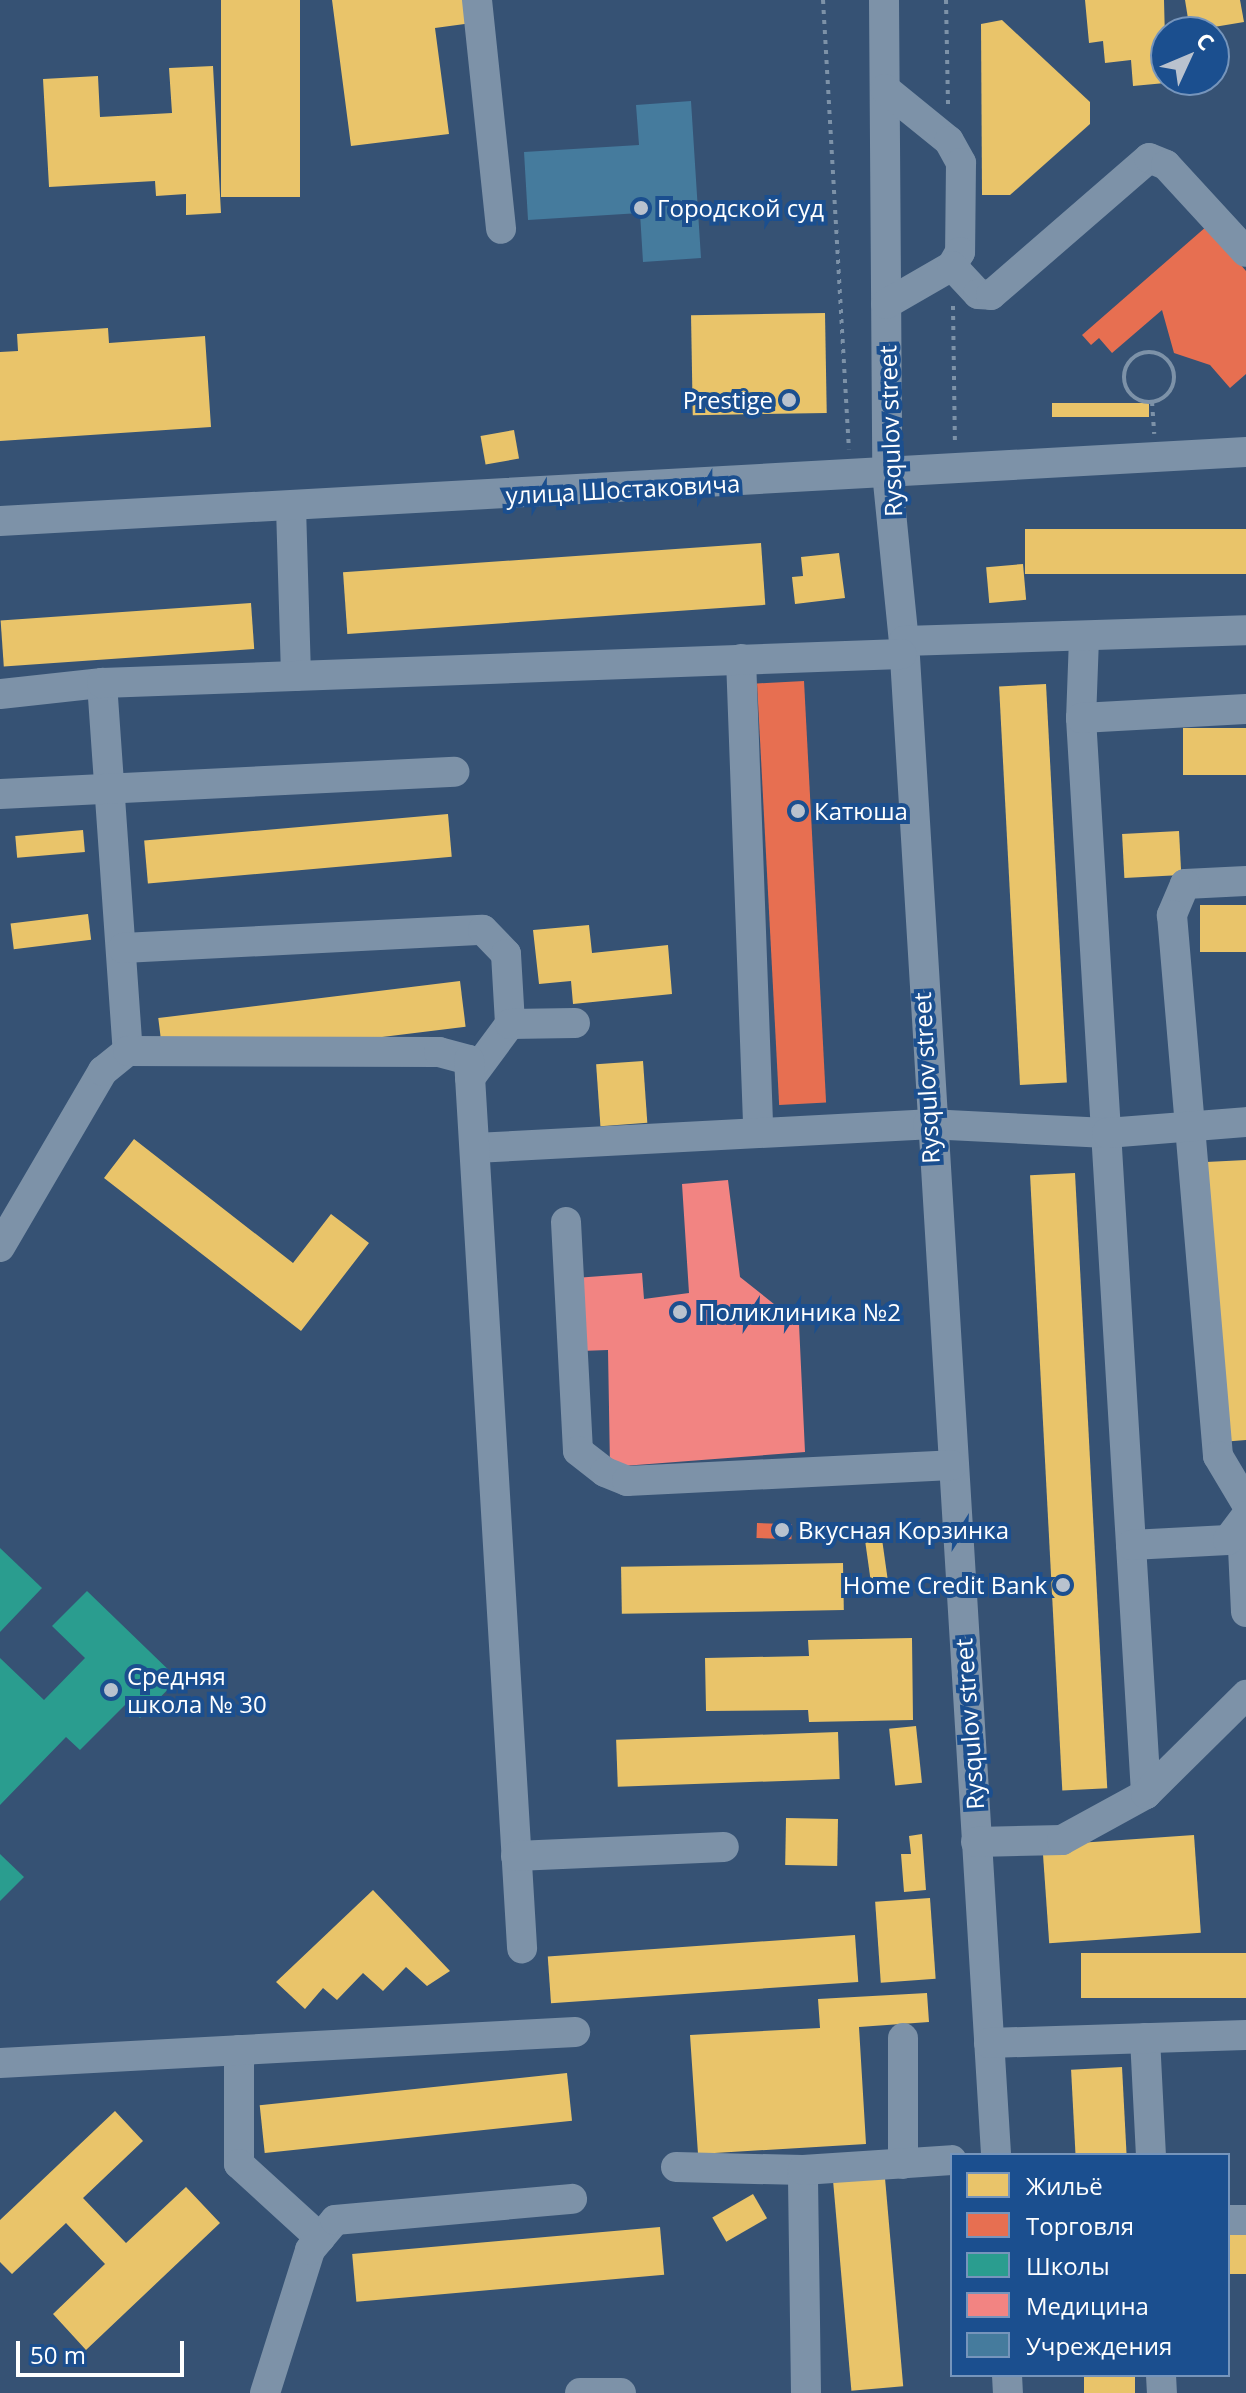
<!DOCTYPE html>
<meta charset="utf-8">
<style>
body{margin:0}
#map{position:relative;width:1246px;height:2393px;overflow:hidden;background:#365274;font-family:"Open Sans",sans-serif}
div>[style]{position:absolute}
.homes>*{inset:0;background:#e9c46a;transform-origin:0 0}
.shops>*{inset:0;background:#e76f51;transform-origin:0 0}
.schools>*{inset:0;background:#2a9d8f}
.health>*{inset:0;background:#f28482}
.public>*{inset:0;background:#457b9d}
.path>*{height:4px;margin-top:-2px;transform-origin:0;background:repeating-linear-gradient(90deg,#7d92a8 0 4px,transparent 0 10px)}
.path>.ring{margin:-2px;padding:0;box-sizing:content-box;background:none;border:4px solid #7d92a8;border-radius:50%}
.minor>*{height:30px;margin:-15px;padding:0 15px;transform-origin:15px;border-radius:15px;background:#7d92a8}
.dots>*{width:22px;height:22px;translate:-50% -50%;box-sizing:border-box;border:4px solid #1b4f8f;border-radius:50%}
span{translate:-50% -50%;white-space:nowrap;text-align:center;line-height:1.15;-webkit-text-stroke:8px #1b4f8f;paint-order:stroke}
.poi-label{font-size:24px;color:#fff}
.left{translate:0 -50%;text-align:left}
.right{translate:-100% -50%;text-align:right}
.street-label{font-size:24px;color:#fff}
.legend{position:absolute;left:950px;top:2153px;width:280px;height:224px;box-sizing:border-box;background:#1b4f8f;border:2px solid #7695bc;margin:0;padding:10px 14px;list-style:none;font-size:24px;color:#fff}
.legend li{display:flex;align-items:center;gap:16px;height:40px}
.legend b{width:40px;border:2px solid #7695bc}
.north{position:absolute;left:1150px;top:16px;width:80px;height:80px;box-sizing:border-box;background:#1b4f8f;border:2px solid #7695bc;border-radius:50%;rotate:46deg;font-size:22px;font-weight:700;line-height:32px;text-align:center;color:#fff}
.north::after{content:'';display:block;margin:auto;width:28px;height:36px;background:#b9c2ce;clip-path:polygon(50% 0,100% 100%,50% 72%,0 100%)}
.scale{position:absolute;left:16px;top:2341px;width:168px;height:36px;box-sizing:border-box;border:4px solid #fff;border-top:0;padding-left:10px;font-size:24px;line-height:28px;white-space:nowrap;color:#fff;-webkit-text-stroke:6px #1b4f8f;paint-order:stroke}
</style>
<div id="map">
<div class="homes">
<i style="left:221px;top:0;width:79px;height:197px"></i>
<i style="clip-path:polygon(332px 0,469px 0,472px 23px,435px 28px,449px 134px,351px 146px)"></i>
<i style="clip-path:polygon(1085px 0,1164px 0,1166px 80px,1176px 82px,1133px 86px,1131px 60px,1105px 63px,1103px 41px,1089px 43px)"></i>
<i style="clip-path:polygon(1185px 0,1240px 0,1244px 22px,1190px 31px)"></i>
<i style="clip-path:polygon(1002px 20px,1090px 102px,1090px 124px,1010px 195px,982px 195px,981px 24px)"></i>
<i style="clip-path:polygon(213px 66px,221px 213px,186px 215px,186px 194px,156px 196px,155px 181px,49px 187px,43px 79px,98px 76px,100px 117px,172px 113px,169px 68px)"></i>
<i style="left:825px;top:313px;width:100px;height:134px;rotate:89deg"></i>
<i style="clip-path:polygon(108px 328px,109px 343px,205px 336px,211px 427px,0 441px,0 352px,18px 351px,17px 334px)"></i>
<i style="left:1149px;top:403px;width:14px;height:97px;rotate:90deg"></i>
<i style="left:514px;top:430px;width:29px;height:34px;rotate:80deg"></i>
<i style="left:1246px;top:529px;width:45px;height:221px;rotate:90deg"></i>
<i style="left:761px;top:543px;width:62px;height:419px;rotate:86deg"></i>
<i style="clip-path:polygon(839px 553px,845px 598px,795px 604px,792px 577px,803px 576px,801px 557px)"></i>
<i style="left:1023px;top:564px;width:36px;height:37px;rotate:85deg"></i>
<i style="left:251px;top:603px;width:46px;height:251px;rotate:86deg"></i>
<i style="left:1046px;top:684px;width:399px;height:47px;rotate:87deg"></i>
<i style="left:1246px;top:728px;width:47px;height:63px;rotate:90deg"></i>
<i style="left:448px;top:814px;width:43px;height:305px;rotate:85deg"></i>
<i style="left:83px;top:830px;width:22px;height:68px;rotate:85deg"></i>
<i style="left:1179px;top:831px;width:44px;height:57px;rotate:87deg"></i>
<i style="left:1246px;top:905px;width:47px;height:46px;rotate:90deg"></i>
<i style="left:88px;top:914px;width:26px;height:78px;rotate:83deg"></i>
<i style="clip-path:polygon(589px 925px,592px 953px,668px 945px,672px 994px,573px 1004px,571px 981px,539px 984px,533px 930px)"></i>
<i style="left:460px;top:981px;width:46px;height:304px;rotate:83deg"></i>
<i style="left:643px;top:1061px;width:62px;height:47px;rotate:86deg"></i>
<i style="clip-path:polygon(134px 1139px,293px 1263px,331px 1214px,369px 1243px,301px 1331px,104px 1178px)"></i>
<i style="clip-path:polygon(1246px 1160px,1246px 1440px,1221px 1442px,1206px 1162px)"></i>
<i style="left:1075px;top:1173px;width:616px;height:45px;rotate:87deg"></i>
<i style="left:882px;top:1539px;width:42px;height:17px;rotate:82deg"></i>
<i style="left:843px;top:1563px;width:47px;height:222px;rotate:89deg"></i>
<i style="clip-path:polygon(912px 1638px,913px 1720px,809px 1722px,808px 1710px,706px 1711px,705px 1658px,809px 1656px,808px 1640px)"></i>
<i style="left:916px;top:1726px;width:57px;height:27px;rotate:84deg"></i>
<i style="left:838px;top:1732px;width:47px;height:222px;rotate:88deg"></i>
<i style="left:786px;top:1818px;width:52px;height:47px;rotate:1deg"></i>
<i style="clip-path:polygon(922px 1834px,926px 1890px,904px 1892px,901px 1854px,911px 1854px,909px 1836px)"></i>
<i style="left:1194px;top:1835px;width:98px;height:152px;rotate:86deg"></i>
<i style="clip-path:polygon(373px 1890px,450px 1971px,427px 1986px,406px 1967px,383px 1991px,363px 1973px,337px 2000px,323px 1988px,305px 2009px,276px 1982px)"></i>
<i style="left:930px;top:1898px;width:81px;height:55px;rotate:86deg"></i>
<i style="left:855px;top:1935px;width:47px;height:308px;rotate:86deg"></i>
<i style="left:1246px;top:1953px;width:45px;height:165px;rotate:90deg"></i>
<i style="clip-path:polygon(927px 1993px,929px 2022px,859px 2027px,866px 2144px,698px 2154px,690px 2035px,820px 2028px,818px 1999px)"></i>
<i style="left:1122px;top:2067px;width:88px;height:51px;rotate:87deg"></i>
<i style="left:567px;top:2073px;width:48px;height:309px;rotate:84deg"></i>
<i style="clip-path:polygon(115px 2111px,143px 2141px,83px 2198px,126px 2243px,186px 2187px,220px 2223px,86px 2350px,53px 2314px,105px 2264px,66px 2223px,12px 2274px,0 2262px,0 2220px)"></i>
<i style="left:885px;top:2178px;width:209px;height:52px;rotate:85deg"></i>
<i style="left:753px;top:2194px;width:28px;height:47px;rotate:60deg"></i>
<i style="left:660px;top:2227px;width:48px;height:309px;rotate:85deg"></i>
<i style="left:1246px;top:2232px;width:42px;height:18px;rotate:90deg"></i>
<i style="left:1084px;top:2375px;width:51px;height:18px"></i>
</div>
<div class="shops">
<i style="clip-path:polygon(1207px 226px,1246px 271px,1246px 374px,1230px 388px,1210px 365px,1174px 353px,1162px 310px,1112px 353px,1099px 338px,1091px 345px,1082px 335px)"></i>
<i style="left:804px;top:681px;width:422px;height:47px;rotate:87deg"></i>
<i style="left:757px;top:1523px;width:35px;height:15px;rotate:2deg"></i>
</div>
<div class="schools">
<i style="clip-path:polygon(0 1548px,42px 1588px,0 1632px)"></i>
<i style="clip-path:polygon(87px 1591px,178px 1679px,140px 1718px,126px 1704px,80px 1750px,66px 1737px,0 1805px,0 1658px,44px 1700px,85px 1658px,52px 1626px)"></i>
<i style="clip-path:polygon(0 1854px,24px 1877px,0 1901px)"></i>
</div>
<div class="health">
<i style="clip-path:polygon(728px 1180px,740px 1277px,799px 1324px,805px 1452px,610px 1467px,608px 1350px,580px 1351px,575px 1278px,642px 1273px,644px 1299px,689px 1293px,682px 1184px)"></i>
</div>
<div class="public">
<i style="clip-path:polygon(691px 101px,701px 258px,643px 262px,640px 213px,528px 220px,524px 152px,639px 145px,636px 105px)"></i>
</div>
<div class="path">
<i style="left:823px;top:0;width:450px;rotate:86.7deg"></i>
<i style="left:946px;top:0;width:106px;rotate:88.9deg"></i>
<i style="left:953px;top:306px;width:135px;rotate:89.2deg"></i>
<i class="ring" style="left:1124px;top:352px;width:46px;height:46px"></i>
<i style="left:1152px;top:402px;width:32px;rotate:86deg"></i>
</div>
<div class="minor">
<i style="left:477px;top:0;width:230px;rotate:84deg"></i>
<i style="left:884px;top:0;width:472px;rotate:89.6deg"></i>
<i style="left:887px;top:472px;width:170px;rotate:84.3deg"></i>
<i style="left:904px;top:641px;width:1517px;rotate:86.52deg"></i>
<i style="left:885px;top:89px;width:82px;rotate:39.1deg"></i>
<i style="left:949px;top:141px;width:25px;rotate:61deg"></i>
<i style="left:961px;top:163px;width:89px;rotate:90.6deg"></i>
<i style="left:960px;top:252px;width:16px;rotate:120deg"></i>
<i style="left:952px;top:266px;width:76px;rotate:150.1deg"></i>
<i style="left:952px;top:266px;width:38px;rotate:47deg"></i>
<i style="left:978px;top:294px;width:13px;rotate:4deg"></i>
<i style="left:991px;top:295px;width:209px;rotate:-40.9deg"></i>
<i style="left:1149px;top:158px;width:18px;rotate:22deg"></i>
<i style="left:1166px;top:165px;width:118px;rotate:47.4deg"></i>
<i style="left:291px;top:507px;width:169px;rotate:88.3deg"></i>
<i style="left:0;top:521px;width:1248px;rotate:-3.17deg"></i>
<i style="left:1084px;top:638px;width:80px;rotate:92.1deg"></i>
<i style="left:1081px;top:718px;width:1078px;rotate:86.54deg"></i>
<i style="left:904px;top:641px;width:342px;rotate:-1.8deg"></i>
<i style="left:741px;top:659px;width:474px;rotate:87.9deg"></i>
<i style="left:102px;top:683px;width:369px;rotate:86deg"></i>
<i style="left:0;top:694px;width:103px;rotate:-6.2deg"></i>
<i style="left:102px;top:683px;width:800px;rotate:-2.08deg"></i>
<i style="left:1081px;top:718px;width:165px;rotate:-3.1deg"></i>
<i style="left:0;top:794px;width:455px;rotate:-2.8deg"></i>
<i style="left:1246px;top:881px;width:61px;rotate:177.2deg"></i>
<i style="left:1185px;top:884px;width:34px;rotate:113deg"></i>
<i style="left:1172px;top:915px;width:543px;rotate:85.14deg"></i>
<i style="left:1218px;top:1456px;width:55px;rotate:59.2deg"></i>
<i style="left:123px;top:948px;width:360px;rotate:-2.9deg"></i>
<i style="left:483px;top:930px;width:33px;rotate:46deg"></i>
<i style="left:506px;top:954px;width:70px;rotate:86.7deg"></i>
<i style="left:470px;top:1078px;width:67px;rotate:-53.5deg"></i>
<i style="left:510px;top:1024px;width:65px;rotate:-0.9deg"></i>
<i style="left:475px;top:1148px;width:454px;rotate:-3deg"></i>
<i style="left:928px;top:1124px;width:179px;rotate:2.9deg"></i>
<i style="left:1107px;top:1133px;width:139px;rotate:-4.5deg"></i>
<i style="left:566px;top:1222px;width:229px;rotate:87deg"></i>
<i style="left:578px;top:1451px;width:34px;rotate:38deg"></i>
<i style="left:605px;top:1472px;width:24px;rotate:22deg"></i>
<i style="left:627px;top:1481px;width:325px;rotate:-2.8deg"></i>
<i style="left:0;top:1247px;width:204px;rotate:-59.7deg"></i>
<i style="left:103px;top:1071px;width:32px;rotate:-39deg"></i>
<i style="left:128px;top:1051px;width:311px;rotate:0.2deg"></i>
<i style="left:439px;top:1052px;width:31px;rotate:15deg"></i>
<i style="left:469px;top:1060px;width:890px;rotate:86.58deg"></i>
<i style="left:1242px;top:1527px;width:85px;rotate:87.3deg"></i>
<i style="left:1131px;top:1545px;width:97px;rotate:-3deg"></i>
<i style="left:1228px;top:1540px;width:30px;rotate:-53deg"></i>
<i style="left:976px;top:1842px;width:86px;rotate:-1.3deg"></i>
<i style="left:1062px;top:1840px;width:96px;rotate:-28.7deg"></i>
<i style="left:1146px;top:1794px;width:141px;rotate:-44.7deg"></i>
<i style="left:516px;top:1856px;width:208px;rotate:-2.5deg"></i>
<i style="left:1145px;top:2038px;width:117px;rotate:87.1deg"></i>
<i style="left:989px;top:2043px;width:257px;rotate:-1.8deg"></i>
<i style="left:239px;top:2050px;width:114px;rotate:90deg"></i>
<i style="left:239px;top:2164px;width:110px;rotate:42.4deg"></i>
<i style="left:0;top:2063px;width:576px;rotate:-3.09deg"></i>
<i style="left:903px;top:2164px;width:126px;rotate:-90deg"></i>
<i style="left:676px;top:2167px;width:127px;rotate:1.4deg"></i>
<i style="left:1228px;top:2220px;width:18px"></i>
<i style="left:1007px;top:2375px;width:18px;rotate:87deg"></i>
<i style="left:1161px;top:2375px;width:18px;rotate:87deg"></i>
<i style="left:265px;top:2393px;width:150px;rotate:-72.5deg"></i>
<i style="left:310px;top:2250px;width:39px;rotate:-50deg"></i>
<i style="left:335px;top:2220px;width:238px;rotate:-5.1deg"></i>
<i style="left:580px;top:2393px;width:41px"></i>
<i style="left:806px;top:2393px;width:223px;rotate:-90.8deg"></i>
<i style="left:803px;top:2170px;width:149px;rotate:-3.8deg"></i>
</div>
<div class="dots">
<i style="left:641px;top:208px;background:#b9c2ce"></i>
<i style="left:789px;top:400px;background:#b9c2ce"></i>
<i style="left:798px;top:811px;background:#b9c2ce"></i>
<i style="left:680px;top:1312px;background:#b9c2ce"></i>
<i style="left:782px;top:1530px;background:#b9c2ce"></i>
<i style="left:1063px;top:1585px;background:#b9c2ce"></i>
<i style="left:111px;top:1690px;background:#b9c2ce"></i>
</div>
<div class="poi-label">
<span class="left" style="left:657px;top:208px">Городской суд</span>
<span class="right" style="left:773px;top:400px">Prestige</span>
<span class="left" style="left:814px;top:811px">Катюша</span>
<span class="left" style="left:698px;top:1312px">Поликлиника №2</span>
<span class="left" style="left:798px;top:1530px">Вкусная Корзинка</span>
<span class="right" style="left:1047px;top:1585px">Home Credit Bank</span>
<span class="left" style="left:127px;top:1690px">Средняя<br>школа № 30</span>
</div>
<div class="street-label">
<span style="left:890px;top:431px;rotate:-92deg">Rysqulov street</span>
<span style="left:623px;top:489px;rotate:-3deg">улица Шостаковича</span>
<span style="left:926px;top:1078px;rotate:-93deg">Rysqulov street</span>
<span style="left:969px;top:1724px;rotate:-94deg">Rysqulov street</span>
</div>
<ul class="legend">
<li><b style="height:22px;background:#e9c46a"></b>Жильё</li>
<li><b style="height:22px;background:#e76f51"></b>Торговля</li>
<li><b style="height:22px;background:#2a9d8f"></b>Школы</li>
<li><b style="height:22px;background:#f28482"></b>Медицина</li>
<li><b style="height:22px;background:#457b9d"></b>Учреждения</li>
</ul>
<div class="north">С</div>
<div class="scale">50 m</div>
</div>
